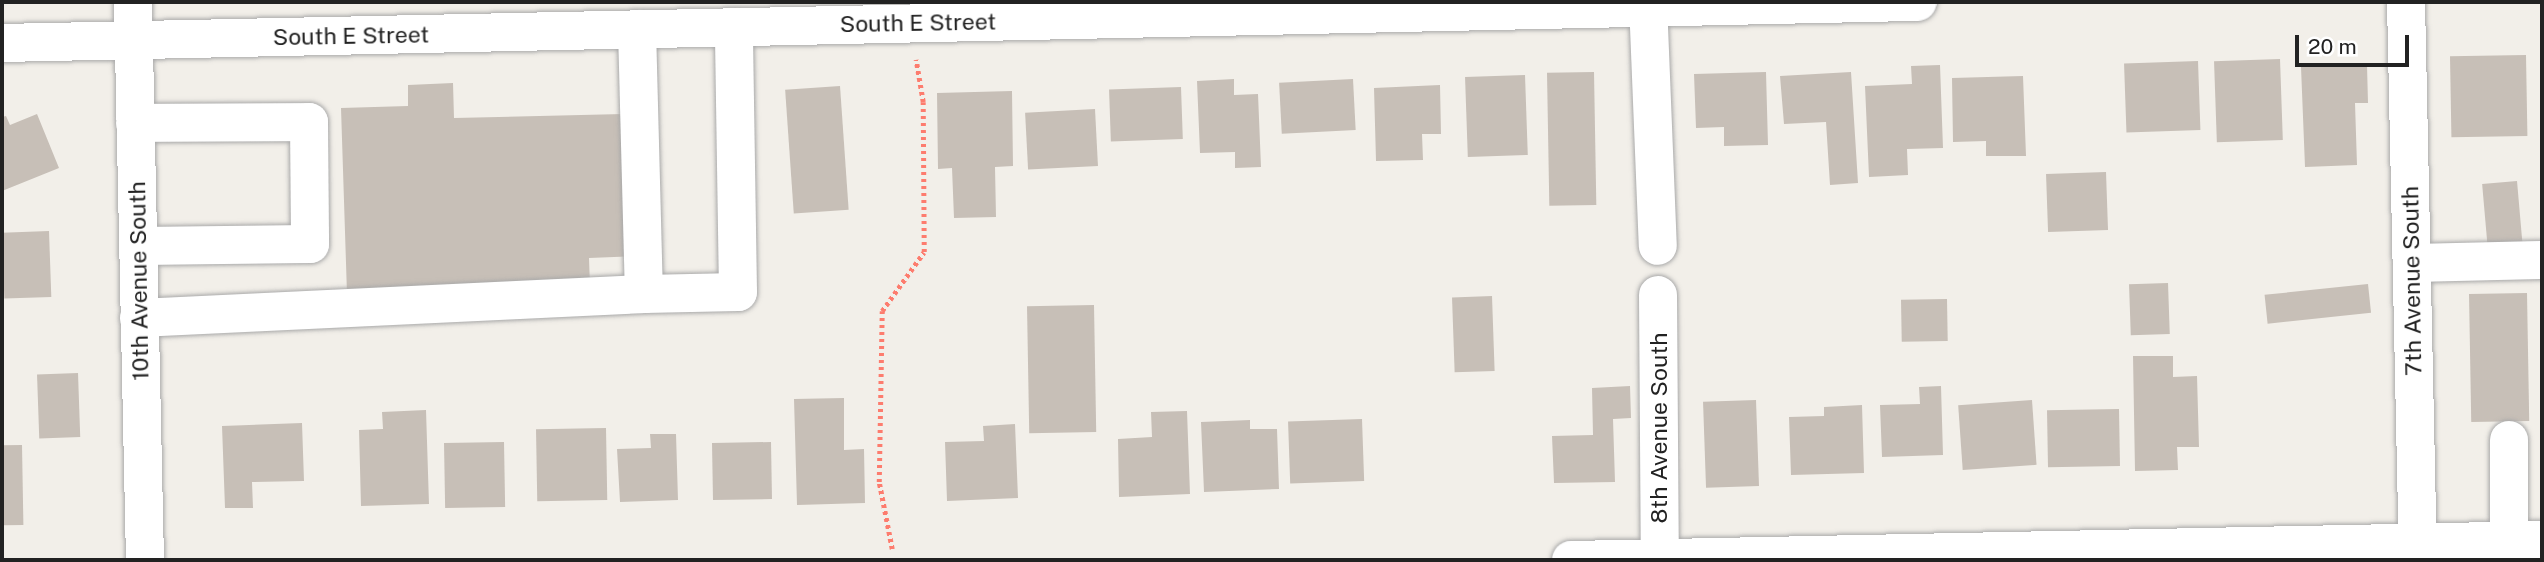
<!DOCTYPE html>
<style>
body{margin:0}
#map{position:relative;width:2544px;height:562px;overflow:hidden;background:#f2efe9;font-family:"Public Sans",sans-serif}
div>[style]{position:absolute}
.building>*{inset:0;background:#c7bfb7;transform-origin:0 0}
.path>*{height:4.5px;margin-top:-2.25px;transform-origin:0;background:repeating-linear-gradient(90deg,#fd7c6e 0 3.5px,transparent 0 7px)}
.roads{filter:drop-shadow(0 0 2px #a9a9a9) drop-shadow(0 0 2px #a9a9a9)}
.minor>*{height:38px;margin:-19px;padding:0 19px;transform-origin:19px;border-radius:19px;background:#fff}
span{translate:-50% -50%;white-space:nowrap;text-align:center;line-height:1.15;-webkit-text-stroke:7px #fff;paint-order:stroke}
.street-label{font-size:23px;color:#222}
.frame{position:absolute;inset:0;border:4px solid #222;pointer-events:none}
.scale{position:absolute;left:2295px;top:35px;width:114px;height:32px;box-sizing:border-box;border:4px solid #222;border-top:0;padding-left:9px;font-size:21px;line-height:24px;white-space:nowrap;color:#222;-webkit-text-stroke:5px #fff;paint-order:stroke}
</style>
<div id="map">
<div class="building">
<i style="left:2526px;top:55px;width:81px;height:76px;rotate:89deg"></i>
<i style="left:2280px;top:59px;width:81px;height:66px;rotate:88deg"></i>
<i style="left:2198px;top:61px;width:69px;height:74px;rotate:88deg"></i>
<i style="clip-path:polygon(1940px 65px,1943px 148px,1907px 149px,1908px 175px,1869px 177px,1865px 86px,1912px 84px,1911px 66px)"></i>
<i style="clip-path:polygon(2367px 65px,2368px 103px,2355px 103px,2357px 165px,2305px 167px,2301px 67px)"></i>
<i style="left:1594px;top:72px;width:133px;height:47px;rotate:89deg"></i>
<i style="clip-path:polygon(1766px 72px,1768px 145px,1724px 146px,1724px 127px,1696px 128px,1694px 74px)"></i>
<i style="clip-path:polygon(1851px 72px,1858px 183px,1830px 185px,1826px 122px,1784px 124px,1780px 76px)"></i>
<i style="left:1525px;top:75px;width:80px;height:60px;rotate:88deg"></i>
<i style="clip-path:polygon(2023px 76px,2026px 156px,1986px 156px,1986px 141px,1953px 142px,1952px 78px)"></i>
<i style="clip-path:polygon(1234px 79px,1234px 95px,1258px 94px,1261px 167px,1235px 168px,1235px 152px,1200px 153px,1197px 81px)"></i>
<i style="left:1353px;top:79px;width:51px;height:74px;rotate:87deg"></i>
<i style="clip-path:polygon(453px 83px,454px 118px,623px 114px,639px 256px,589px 258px,590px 287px,347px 294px,341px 108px,408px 106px,408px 85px)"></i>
<i style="clip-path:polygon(1440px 85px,1441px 134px,1422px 134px,1423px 160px,1376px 161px,1374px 88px)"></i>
<i style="left:840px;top:86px;width:124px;height:55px;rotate:86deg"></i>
<i style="left:1181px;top:87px;width:52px;height:72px;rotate:88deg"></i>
<i style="clip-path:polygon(1012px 91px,1013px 166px,995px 167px,996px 217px,954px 218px,952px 168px,938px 169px,937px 93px)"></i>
<i style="left:1095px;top:109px;width:57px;height:70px;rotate:87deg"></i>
<i style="clip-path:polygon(37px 114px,59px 168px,2px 191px,2px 117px,6px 116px,10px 125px)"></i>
<i style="left:2106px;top:172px;width:58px;height:60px;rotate:88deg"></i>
<i style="left:2517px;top:181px;width:62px;height:35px;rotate:85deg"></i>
<i style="left:49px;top:231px;width:66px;height:47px;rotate:88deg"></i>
<i style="left:2168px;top:283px;width:51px;height:39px;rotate:88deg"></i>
<i style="left:2368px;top:284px;width:29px;height:104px;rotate:84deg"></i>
<i style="left:2527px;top:293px;width:128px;height:58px;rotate:89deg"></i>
<i style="left:1492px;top:296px;width:75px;height:40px;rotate:88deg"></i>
<i style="left:1947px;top:299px;width:42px;height:46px;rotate:89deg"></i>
<i style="left:1094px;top:305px;width:127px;height:67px;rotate:89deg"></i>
<i style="clip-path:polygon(2133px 356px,2173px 356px,2173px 377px,2197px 376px,2199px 447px,2177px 447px,2178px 470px,2135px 471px)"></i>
<i style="left:78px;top:373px;width:64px;height:41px;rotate:88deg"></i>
<i style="clip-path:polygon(1630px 386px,1631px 418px,1613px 419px,1615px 482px,1554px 483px,1552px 436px,1593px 435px,1592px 388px)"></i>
<i style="clip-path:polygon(1941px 386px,1943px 455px,1882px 457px,1880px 405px,1920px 404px,1919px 387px)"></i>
<i style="clip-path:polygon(844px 398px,844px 450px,864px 449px,865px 503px,797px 505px,794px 399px)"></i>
<i style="left:1756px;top:400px;width:86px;height:53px;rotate:88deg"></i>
<i style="left:2032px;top:400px;width:65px;height:74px;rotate:86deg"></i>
<i style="clip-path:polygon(1862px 405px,1864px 473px,1791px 475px,1789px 417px,1824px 416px,1824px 407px)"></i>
<i style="left:2119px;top:409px;width:57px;height:72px;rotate:89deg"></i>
<i style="clip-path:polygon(426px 410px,429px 504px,361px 506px,359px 430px,383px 429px,382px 412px)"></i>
<i style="clip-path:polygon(1187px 411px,1190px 494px,1119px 497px,1118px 439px,1152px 437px,1151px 412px)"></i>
<i style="left:1362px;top:419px;width:62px;height:74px;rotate:88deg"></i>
<i style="clip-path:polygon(1250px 420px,1250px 429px,1277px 429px,1279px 489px,1204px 492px,1201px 422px)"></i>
<i style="clip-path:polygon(302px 423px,304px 481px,252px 482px,253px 508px,225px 508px,222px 426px)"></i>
<i style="clip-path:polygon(1015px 424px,1018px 498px,947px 501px,945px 442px,984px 441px,983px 426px)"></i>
<i style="left:606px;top:428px;width:72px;height:70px;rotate:89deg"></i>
<i style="clip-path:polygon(650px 434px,676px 434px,678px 500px,620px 502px,617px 449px,651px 448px)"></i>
<i style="left:504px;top:442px;width:65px;height:60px;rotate:89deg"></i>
<i style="left:771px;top:442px;width:57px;height:59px;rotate:89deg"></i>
<i style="left:22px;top:445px;width:80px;height:20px;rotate:89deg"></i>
</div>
<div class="path">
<i style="left:892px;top:549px;width:68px;rotate:-101deg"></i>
<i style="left:879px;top:482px;width:171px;rotate:-89deg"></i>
<i style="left:882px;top:311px;width:72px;rotate:-54.6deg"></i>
<i style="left:924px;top:252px;width:150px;rotate:-90.4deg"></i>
<i style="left:923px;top:102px;width:43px;rotate:-99.5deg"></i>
</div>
<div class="roads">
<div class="minor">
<i style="left:133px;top:2px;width:558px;rotate:88.77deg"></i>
<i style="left:1648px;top:2px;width:244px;rotate:87.7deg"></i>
<i style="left:2406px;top:2px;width:558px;rotate:88.77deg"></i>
<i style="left:637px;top:29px;width:265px;rotate:88.5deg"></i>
<i style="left:644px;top:294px;width:94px;rotate:-1.2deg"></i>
<i style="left:738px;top:292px;width:265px;rotate:-90.9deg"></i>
<i style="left:2px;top:43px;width:1916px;rotate:-1.23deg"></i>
<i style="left:135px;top:123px;width:174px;rotate:-0.3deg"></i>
<i style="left:309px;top:122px;width:122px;rotate:89.5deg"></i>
<i style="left:310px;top:244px;width:172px;rotate:179.3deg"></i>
<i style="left:2412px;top:263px;width:130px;rotate:-1.3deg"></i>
<i style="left:1658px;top:295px;width:265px;rotate:89.6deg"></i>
<i style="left:139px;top:318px;width:506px;rotate:-2.72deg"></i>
<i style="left:2509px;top:440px;width:100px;rotate:90deg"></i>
<i style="left:1571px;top:560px;width:971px;rotate:-1.18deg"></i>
</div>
</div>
<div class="street-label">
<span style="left:918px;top:23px;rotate:-1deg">South E Street</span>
<span style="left:351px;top:36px;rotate:-1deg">South E Street</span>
<span style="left:139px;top:281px;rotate:-91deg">10th Avenue South</span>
<span style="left:2412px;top:281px;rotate:-91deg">7th Avenue South</span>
<span style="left:1659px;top:428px;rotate:-90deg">8th Avenue South</span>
</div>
<div class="frame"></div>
<div class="scale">20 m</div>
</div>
